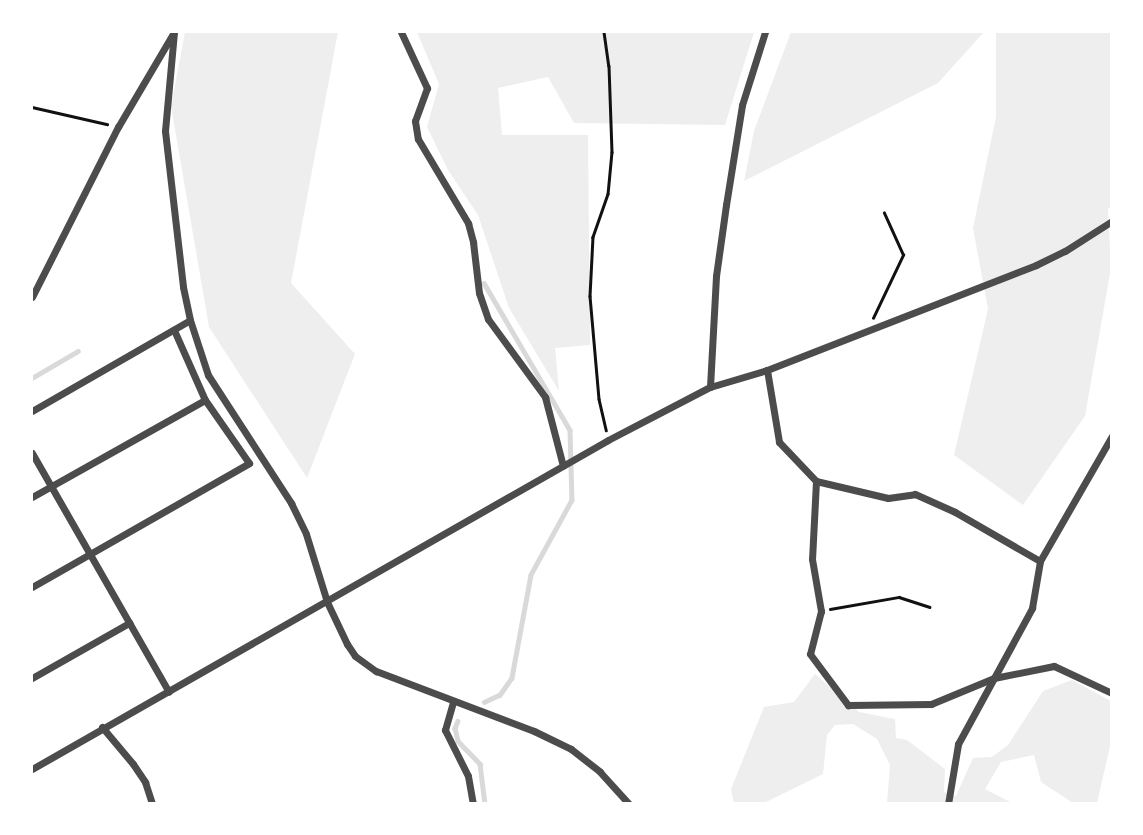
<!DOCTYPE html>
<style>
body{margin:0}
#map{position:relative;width:1143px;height:835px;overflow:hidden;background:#fff;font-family:Cabin,sans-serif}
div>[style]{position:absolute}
.green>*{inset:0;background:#eee}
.stream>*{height:4.5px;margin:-2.25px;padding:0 2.25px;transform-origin:2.25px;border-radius:2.25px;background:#d9d9d9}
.path>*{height:2.5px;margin:-1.25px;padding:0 1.25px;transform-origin:1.25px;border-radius:1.25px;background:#111}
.minor>*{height:7px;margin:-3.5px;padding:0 3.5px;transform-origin:3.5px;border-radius:3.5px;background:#4c4c4c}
span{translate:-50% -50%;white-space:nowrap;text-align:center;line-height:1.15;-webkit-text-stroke:5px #fff;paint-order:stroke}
.frame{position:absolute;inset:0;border:33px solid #fff;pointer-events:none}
</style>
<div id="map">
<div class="green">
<i style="clip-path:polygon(185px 32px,338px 32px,291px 283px,355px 354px,307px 478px,209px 327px,171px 106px)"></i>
<i style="clip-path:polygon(417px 32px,754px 32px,725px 125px,574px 123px,548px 77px,498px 88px,502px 135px,588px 135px,590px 345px,555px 348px,559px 391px,509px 308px,478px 215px,448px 170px,427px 127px,439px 84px)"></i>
<i style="clip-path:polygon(791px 32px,984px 32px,938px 83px,744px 181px,754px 131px)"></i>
<i style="clip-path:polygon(996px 32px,1111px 32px,1112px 206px,1108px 209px,1111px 268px,1085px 416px,1023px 505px,954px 455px,988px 309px,973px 228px,996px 117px)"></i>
<i style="clip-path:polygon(815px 674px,859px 712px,895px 719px,896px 738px,907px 740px,945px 769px,944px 792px,956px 796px,973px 758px,992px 757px,1008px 745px,1043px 691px,1072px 680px,1111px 701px,1111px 742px,1097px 803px,1073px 803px,1041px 782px,1034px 755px,1001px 762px,985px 789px,1012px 803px,887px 803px,890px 765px,877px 739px,853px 724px,835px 725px,827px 735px,823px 774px,764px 803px,734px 804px,731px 789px,764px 707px,794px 702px)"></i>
</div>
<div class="stream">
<i style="left:484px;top:283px;width:170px;rotate:59.7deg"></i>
<i style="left:570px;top:430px;width:70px;rotate:88.4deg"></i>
<i style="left:572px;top:500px;width:85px;rotate:118.7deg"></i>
<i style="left:531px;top:575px;width:105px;rotate:100.5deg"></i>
<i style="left:512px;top:678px;width:21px;rotate:125deg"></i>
<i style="left:500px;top:695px;width:17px;rotate:155deg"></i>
<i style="left:32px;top:378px;width:53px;rotate:-30.4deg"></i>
<i style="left:458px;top:721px;width:8px;rotate:113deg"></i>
<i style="left:455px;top:728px;width:13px;rotate:77deg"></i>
<i style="left:458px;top:741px;width:32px;rotate:46deg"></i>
<i style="left:480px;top:764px;width:40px;rotate:82.9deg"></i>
</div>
<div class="path">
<i style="left:604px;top:32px;width:34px;rotate:82deg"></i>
<i style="left:609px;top:66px;width:86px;rotate:88deg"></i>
<i style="left:612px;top:152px;width:42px;rotate:95.4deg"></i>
<i style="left:608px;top:194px;width:46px;rotate:109.2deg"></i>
<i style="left:593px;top:237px;width:59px;rotate:92.9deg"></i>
<i style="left:590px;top:296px;width:103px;rotate:85deg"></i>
<i style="left:599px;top:399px;width:32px;rotate:77deg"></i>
<i style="left:32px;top:107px;width:77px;rotate:12.8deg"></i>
<i style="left:873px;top:318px;width:70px;rotate:-64.5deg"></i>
<i style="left:903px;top:255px;width:46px;rotate:-114.3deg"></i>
<i style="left:830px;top:609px;width:70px;rotate:-9.9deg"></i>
<i style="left:899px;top:597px;width:32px;rotate:18deg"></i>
</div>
<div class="minor">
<i style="left:174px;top:32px;width:99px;rotate:95.2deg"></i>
<i style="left:165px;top:131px;width:157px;rotate:83.4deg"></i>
<i style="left:183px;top:287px;width:34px;rotate:78deg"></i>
<i style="left:190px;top:320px;width:58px;rotate:71.9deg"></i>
<i style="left:208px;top:375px;width:153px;rotate:57deg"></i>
<i style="left:291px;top:503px;width:34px;rotate:64deg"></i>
<i style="left:306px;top:534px;width:71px;rotate:72.8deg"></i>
<i style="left:327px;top:602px;width:47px;rotate:64.5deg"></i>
<i style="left:347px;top:644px;width:14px;rotate:56deg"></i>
<i style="left:355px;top:656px;width:26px;rotate:36deg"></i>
<i style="left:376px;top:671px;width:169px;rotate:20.8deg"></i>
<i style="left:534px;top:731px;width:41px;rotate:25.9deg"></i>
<i style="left:571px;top:749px;width:37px;rotate:38deg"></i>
<i style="left:600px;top:772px;width:43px;rotate:47.8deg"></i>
<i style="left:401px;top:32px;width:62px;rotate:65.1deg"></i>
<i style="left:427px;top:88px;width:35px;rotate:110deg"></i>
<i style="left:415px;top:121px;width:18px;rotate:81deg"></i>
<i style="left:418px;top:139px;width:98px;rotate:59.2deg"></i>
<i style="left:468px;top:223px;width:20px;rotate:75deg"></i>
<i style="left:473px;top:242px;width:51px;rotate:83.3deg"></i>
<i style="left:479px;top:293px;width:28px;rotate:71deg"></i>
<i style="left:488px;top:319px;width:97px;rotate:53.8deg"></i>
<i style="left:545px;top:397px;width:71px;rotate:75.4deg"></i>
<i style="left:32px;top:297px;width:191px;rotate:-63.2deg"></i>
<i style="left:118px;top:127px;width:110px;rotate:-59.5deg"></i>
<i style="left:767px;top:370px;width:73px;rotate:80.5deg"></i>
<i style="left:779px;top:442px;width:54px;rotate:46.5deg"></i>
<i style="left:816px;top:481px;width:74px;rotate:13.3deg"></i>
<i style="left:888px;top:498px;width:27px;rotate:-8deg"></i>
<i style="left:915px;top:494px;width:44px;rotate:24.2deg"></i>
<i style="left:955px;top:512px;width:98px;rotate:30deg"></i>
<i style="left:710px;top:387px;width:111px;rotate:-86.9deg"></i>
<i style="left:716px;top:276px;width:72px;rotate:-82deg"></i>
<i style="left:726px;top:205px;width:101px;rotate:-80.9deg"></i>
<i style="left:742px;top:105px;width:77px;rotate:-72.5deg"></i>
<i style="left:32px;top:411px;width:182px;rotate:-29.9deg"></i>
<i style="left:32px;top:453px;width:275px;rotate:60.2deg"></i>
<i style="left:816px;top:481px;width:78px;rotate:92.9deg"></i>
<i style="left:812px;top:559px;width:53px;rotate:80.2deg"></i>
<i style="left:821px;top:611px;width:44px;rotate:104.3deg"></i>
<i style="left:810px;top:654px;width:64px;rotate:53.3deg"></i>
<i style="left:848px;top:705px;width:83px;rotate:-0.7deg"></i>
<i style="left:931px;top:704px;width:68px;rotate:-22.4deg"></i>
<i style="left:994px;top:678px;width:61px;rotate:-11.3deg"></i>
<i style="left:1054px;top:666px;width:64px;rotate:25deg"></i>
<i style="left:32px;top:497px;width:198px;rotate:-29.3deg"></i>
<i style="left:32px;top:587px;width:250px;rotate:-29.7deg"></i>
<i style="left:249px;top:463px;width:77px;rotate:-124.9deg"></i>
<i style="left:205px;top:400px;width:77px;rotate:-113.9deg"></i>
<i style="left:32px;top:678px;width:112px;rotate:-29.6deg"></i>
<i style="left:453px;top:702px;width:29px;rotate:106deg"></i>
<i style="left:445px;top:730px;width:51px;rotate:63.4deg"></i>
<i style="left:468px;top:776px;width:28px;rotate:80deg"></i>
<i style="left:102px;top:727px;width:48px;rotate:50deg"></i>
<i style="left:133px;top:764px;width:22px;rotate:56deg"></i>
<i style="left:145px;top:782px;width:23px;rotate:72deg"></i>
<i style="left:32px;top:769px;width:663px;rotate:-29.73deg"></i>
<i style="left:608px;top:440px;width:115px;rotate:-27.5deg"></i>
<i style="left:710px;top:387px;width:59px;rotate:-16.6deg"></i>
<i style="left:767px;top:370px;width:289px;rotate:-21.3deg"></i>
<i style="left:1036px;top:265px;width:32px;rotate:-26deg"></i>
<i style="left:1065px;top:251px;width:56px;rotate:-32.6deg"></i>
<i style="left:948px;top:804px;width:61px;rotate:-80.5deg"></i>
<i style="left:958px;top:744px;width:155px;rotate:-61.4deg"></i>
<i style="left:1032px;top:608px;width:48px;rotate:-80.3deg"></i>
<i style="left:1040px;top:561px;width:144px;rotate:-60.1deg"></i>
</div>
<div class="frame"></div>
</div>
